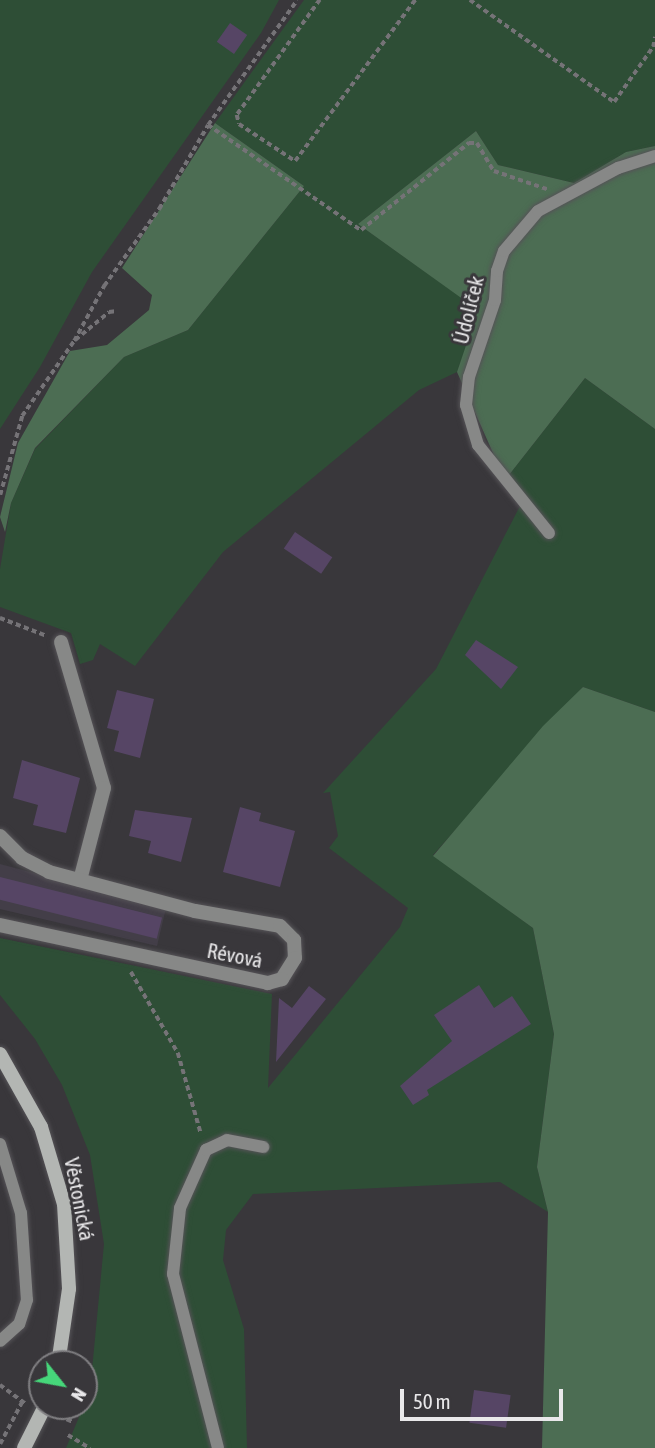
<!DOCTYPE html>
<meta charset="utf-8">
<style>
body{margin:0}
#map{position:relative;width:655px;height:1448px;overflow:hidden;background:#39373b;font-family:"Asap Condensed",sans-serif}
div>[style]{position:absolute}
.built>*{inset:0;background:#433e48}
.green>*{inset:0;background:#2e4e36}
.forest>*{inset:0;background:#4c6d53}
.building>*{inset:0;background:#564565;transform-origin:0 0}
.path>*{height:3.5px;margin-top:-1.75px;transform-origin:0;background:repeating-linear-gradient(90deg,#757377 0 5px,transparent 0 8.5px)}
.roads{filter:drop-shadow(0 0 2px #555357) drop-shadow(0 0 2px #555357)}
.lane>*{height:12px;margin:-6px;padding:0 6px;transform-origin:6px;border-radius:6px;background:#878887}
.street>*{height:14px;margin:-7px;padding:0 7px;transform-origin:7px;border-radius:7px;background:#878887}
.secondary>*{height:14px;margin:-7px;padding:0 7px;transform-origin:7px;border-radius:7px;background:#b3b6b3}
span{translate:-50% -50%;white-space:nowrap;text-align:center;line-height:1.15;-webkit-text-stroke:6px #39373b;paint-order:stroke}
.street-label{font-size:21px;color:#e9e8ea}
.north{position:absolute;left:28px;top:1350px;width:70px;height:70px;box-sizing:border-box;background:#39373b;border:2px solid #7f7e81;border-radius:50%;rotate:121deg;font-size:19px;font-weight:700;line-height:28px;text-align:center;color:#e9e8ea}
.north::after{content:'';display:block;margin:auto;width:24px;height:32px;background:#46d77a;clip-path:polygon(50% 0,100% 100%,50% 72%,0 100%)}
.scale{position:absolute;left:400px;top:1389px;width:163px;height:32px;box-sizing:border-box;border:4px solid #e9e8ea;border-top:0;padding-left:9px;font-size:21px;line-height:24px;white-space:nowrap;color:#e9e8ea;-webkit-text-stroke:5px #39373b;paint-order:stroke}
</style>
<div id="map">
<div class="built">
<i style="clip-path:polygon(0 864px,166px 908px,157px 946px,0 909px)"></i>
</div>
<div class="green">
<i style="clip-path:polygon(0 0,279px 0,261px 33px,92px 272px,40px 367px,0 429px)"></i>
<i style="clip-path:polygon(304px 0,655px 0,655px 146px,626px 152px,574px 183px,498px 165px,476px 131px,358px 224px,479px 310px,457px 372px,419px 390px,223px 552px,135px 666px,100px 644px,93px 660px,80px 664px,71px 633px,0 607px,0 569px,11px 503px,35px 449px,124px 357px,188px 330px,304px 186px,215px 123px)"></i>
<i style="clip-path:polygon(585px 378px,655px 429px,655px 712px,583px 687px,433px 855px,533px 928px,554px 1034px,537px 1167px,548px 1212px,500px 1182px,253px 1194px,226px 1230px,223px 1260px,244px 1329px,247px 1448px,66px 1448px,90px 1391px,104px 1244px,90px 1155px,62px 1085px,35px 1039px,0 995px,0 938px,272px 994px,268px 1088px,400px 927px,408px 908px,329px 848px,338px 836px,330px 792px,323px 793px,436px 669px,521px 504px,505px 480px)"></i>
</div>
<div class="forest">
<i style="clip-path:polygon(215px 123px,304px 186px,188px 330px,124px 357px,35px 448px,11px 503px,5px 532px,0 517px,18px 443px,70px 351px,107px 345px,149px 310px,152px 295px,122px 268px)"></i>
<i style="clip-path:polygon(476px 131px,498px 165px,574px 183px,626px 152px,655px 146px,655px 429px,585px 378px,505px 480px,457px 372px,478px 310px,358px 224px)"></i>
<i style="clip-path:polygon(583px 687px,655px 712px,655px 1448px,542px 1448px,548px 1212px,537px 1167px,554px 1034px,533px 928px,433px 856px,543px 726px)"></i>
</div>
<div class="building">
<i style="left:230px;top:23px;width:21px;height:23px;rotate:35deg"></i>
<i style="left:295px;top:532px;width:45px;height:20px;rotate:34deg"></i>
<i style="clip-path:polygon(476px 640px,518px 667px,501px 689px,465px 655px)"></i>
<i style="clip-path:polygon(117px 690px,154px 699px,140px 758px,114px 751px,119px 731px,107px 728px)"></i>
<i style="clip-path:polygon(22px 760px,80px 778px,66px 833px,33px 825px,38px 805px,13px 798px)"></i>
<i style="clip-path:polygon(240px 807px,261px 813px,259px 821px,295px 831px,280px 887px,223px 872px)"></i>
<i style="clip-path:polygon(135px 810px,192px 818px,181px 862px,148px 853px,151px 841px,129px 836px)"></i>
<i style="left:0;top:877px;width:167px;height:22px;rotate:14deg"></i>
<i style="clip-path:polygon(479px 985px,494px 1008px,512px 996px,531px 1024px,427px 1090px,429px 1095px,413px 1105px,400px 1086px,452px 1041px,434px 1015px)"></i>
<i style="clip-path:polygon(309px 986px,326px 999px,276px 1062px,279px 998px,292px 1008px)"></i>
<i style="left:474px;top:1390px;width:37px;height:33px;rotate:8deg"></i>
</div>
<div class="path">
<i style="left:320px;top:0;width:142px;rotate:125.8deg"></i>
<i style="left:237px;top:115px;width:9px;rotate:77deg"></i>
<i style="left:239px;top:124px;width:67px;rotate:33.5deg"></i>
<i style="left:295px;top:161px;width:201px;rotate:-53.3deg"></i>
<i style="left:470px;top:0;width:176px;rotate:35.3deg"></i>
<i style="left:614px;top:102px;width:67px;rotate:-54.7deg"></i>
<i style="left:653px;top:47px;width:10px;rotate:-79deg"></i>
<i style="left:208px;top:125px;width:186px;rotate:34.5deg"></i>
<i style="left:361px;top:230px;width:139px;rotate:-38.9deg"></i>
<i style="left:469px;top:143px;width:8px"></i>
<i style="left:477px;top:143px;width:33px;rotate:59deg"></i>
<i style="left:494px;top:171px;width:56px;rotate:18.8deg"></i>
<i style="left:75px;top:340px;width:44px;rotate:-39.5deg"></i>
<i style="left:109px;top:312px;width:8px;rotate:-7deg"></i>
<i style="left:0;top:495px;width:82px;rotate:-74.4deg"></i>
<i style="left:22px;top:416px;width:91px;rotate:-55.3deg"></i>
<i style="left:74px;top:341px;width:63px;rotate:-61.4deg"></i>
<i style="left:104px;top:286px;width:95px;rotate:-54.5deg"></i>
<i style="left:159px;top:209px;width:97px;rotate:-59.7deg"></i>
<i style="left:208px;top:125px;width:153px;rotate:-54.5deg"></i>
<i style="left:0;top:618px;width:50px;rotate:21deg"></i>
<i style="left:131px;top:972px;width:94px;rotate:59.9deg"></i>
<i style="left:178px;top:1053px;width:84px;rotate:74.1deg"></i>
<i style="left:0;top:1385px;width:32px;rotate:36deg"></i>
<i style="left:59px;top:1416px;width:15px;rotate:23deg"></i>
<i style="left:68px;top:1435px;width:26px;rotate:31deg"></i>
<i style="left:0;top:1444px;width:47px;rotate:-62.4deg"></i>
</div>
<div class="roads">
<div class="lane">
<i style="left:549px;top:533px;width:113px;rotate:-128.9deg"></i>
<i style="left:478px;top:445px;width:42px;rotate:-106.7deg"></i>
<i style="left:466px;top:405px;width:28px;rotate:-84deg"></i>
<i style="left:469px;top:377px;width:81px;rotate:-71.3deg"></i>
<i style="left:495px;top:300px;width:29px;rotate:-86deg"></i>
<i style="left:497px;top:271px;width:21px;rotate:-71deg"></i>
<i style="left:504px;top:251px;width:52px;rotate:-49.6deg"></i>
<i style="left:538px;top:211px;width:91px;rotate:-28.3deg"></i>
<i style="left:618px;top:168px;width:39px;rotate:-18deg"></i>
<i style="left:0;top:1144px;width:72px;rotate:73.1deg"></i>
<i style="left:21px;top:1213px;width:87px;rotate:86.1deg"></i>
<i style="left:27px;top:1300px;width:25px;rotate:108deg"></i>
<i style="left:19px;top:1324px;width:25px;rotate:138deg"></i>
<i style="left:218px;top:1448px;width:180px;rotate:-104.5deg"></i>
<i style="left:173px;top:1274px;width:66px;rotate:-83.9deg"></i>
<i style="left:180px;top:1208px;width:64px;rotate:-65.9deg"></i>
<i style="left:206px;top:1150px;width:23px;rotate:-25deg"></i>
<i style="left:227px;top:1140px;width:37px;rotate:11deg"></i>
</div>
<div class="street">
<i style="left:61px;top:642px;width:152px;rotate:73.6deg"></i>
<i style="left:104px;top:788px;width:95px;rotate:104.6deg"></i>
<i style="left:0;top:836px;width:31px;rotate:45deg"></i>
<i style="left:22px;top:858px;width:30px;rotate:27deg"></i>
<i style="left:49px;top:872px;width:151px;rotate:15deg"></i>
<i style="left:195px;top:911px;width:86px;rotate:10deg"></i>
<i style="left:280px;top:926px;width:20px;rotate:45deg"></i>
<i style="left:294px;top:940px;width:18px;rotate:87deg"></i>
<i style="left:295px;top:958px;width:25px;rotate:122deg"></i>
<i style="left:282px;top:979px;width:15px;rotate:164deg"></i>
<i style="left:268px;top:983px;width:274px;rotate:-167.8deg"></i>
</div>
<div class="secondary">
<i style="left:0;top:1054px;width:84px;rotate:60.7deg"></i>
<i style="left:41px;top:1127px;width:80px;rotate:73.4deg"></i>
<i style="left:64px;top:1204px;width:85px;rotate:86.6deg"></i>
<i style="left:69px;top:1289px;width:76px;rotate:98.3deg"></i>
<i style="left:24px;top:1448px;width:47px;rotate:-63.4deg"></i>
</div>
</div>
<div class="street-label">
<span style="left:468px;top:310px;rotate:-76deg">Údolíček</span>
<span style="left:235px;top:955px;rotate:11deg">Révová</span>
<span style="left:80px;top:1199px;rotate:79deg">Věstonická</span>
</div>
<div class="north">N</div>
<div class="scale">50 m</div>
</div>
